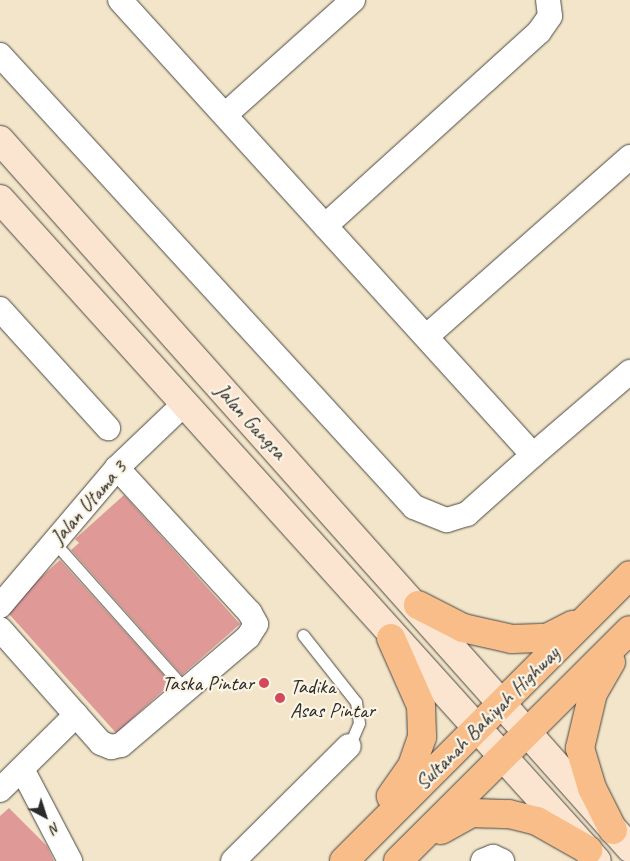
<!DOCTYPE html>
<html>
<head>
<meta charset="utf-8">
<style>
	body { margin:0 }
	#map { position:relative; width:630px; height:861px; overflow:hidden; background:#f2e5c9; font-family:Caveat,sans-serif }
	div>[style] { position:absolute }
	.building>* { inset:0; background:#df9a98; transform-origin:0 0 }
	.roads { filter:drop-shadow(0 0 1px #494743) drop-shadow(0 0 1px #494743) }
	.service>* { height:11px; margin:-5.5px; padding:0 5.5px; transform-origin:5.5px; border-radius:5.5px; background:#fff }
	.minor>* { height:24px; margin:-12px; padding:0 12px; transform-origin:12px; border-radius:12px; background:#fff }
	.secondary>* { height:28px; margin:-14px; padding:0 14px; transform-origin:14px; border-radius:14px; background:#fce5d0 }
	.primary>* { height:28px; margin:-14px; padding:0 14px; transform-origin:14px; border-radius:14px; background:#f8bd89 }
	.dots>* { width:14px; height:14px; translate:-50% -50%; box-sizing:border-box; border:2px solid #fcf5e5; border-radius:50% }
	span { translate:-50% -50%; white-space:nowrap; text-align:center; line-height:1.15; -webkit-text-stroke:4.5px #fcf5e5; paint-order:stroke }
	.street-label { font-size:21px; color:#2b2b2b }
	.poi-label { font-size:21px; color:#2b2b2b }
	.right { translate:-100% -50%; text-align:right }
	.left { translate:0 -50%; text-align:left }
	.north { position:absolute; left:20px; top:791px; width:50px; height:50px; -webkit-text-stroke:4px #fcf5e5; paint-order:stroke; rotate:140deg; font-size:14px; font-weight:700; line-height:20px; text-align:center; color:#2b2b2b }
	.north::after { content:''; display:block; margin:auto; width:18px; height:22px; background:#2b2b2b; clip-path:polygon(50% 0,100% 100%,50% 72%,0 100%) }
</style>
</head>
<body>
<div id="map">
	<div class="building">
		<i style="clip-path:polygon(124px 495px,240px 624px,182px 675px,71px 550px,79px 543px,75px 539px)"></i>
		<i style="left:60px;top:560px;width:166px;height:74px;rotate:48deg"></i>
		<i style="clip-path:polygon(9px 808px,47px 846px,54px 861px,0 861px,0 816px)"></i>
	</div>
	<div class="roads">
		<div class="service">
			<i style="left:54px;top:542px;width:198px;rotate:48.3deg"></i>
			<i style="left:303px;top:635px;width:85px;rotate:51.7deg"></i>
			<i style="left:356px;top:702px;width:21px;rotate:82deg"></i>
			<i style="left:359px;top:723px;width:25px;rotate:113deg"></i>
		</div>
		<div class="minor">
			<i style="left:120px;top:0;width:614px;rotate:47.77deg"></i>
			<i style="left:533px;top:455px;width:128px;rotate:-40.6deg"></i>
			<i style="left:0;top:55px;width:613px;rotate:47.51deg"></i>
			<i style="left:414px;top:507px;width:35px;rotate:22deg"></i>
			<i style="left:447px;top:520px;width:21px;rotate:-17deg"></i>
			<i style="left:467px;top:514px;width:89px;rotate:-41.8deg"></i>
			<i style="left:225px;top:115px;width:172px;rotate:-41.9deg"></i>
			<i style="left:325px;top:226px;width:289px;rotate:-42.2deg"></i>
			<i style="left:539px;top:32px;width:19px;rotate:-55deg"></i>
			<i style="left:550px;top:16px;width:16px;rotate:-97deg"></i>
			<i style="left:0;top:309px;width:161px;rotate:47.8deg"></i>
			<i style="left:427px;top:336px;width:271px;rotate:-41.4deg"></i>
			<i style="left:0;top:606px;width:181px;rotate:-49.7deg"></i>
			<i style="left:117px;top:468px;width:91px;rotate:-43.7deg"></i>
			<i style="left:0;top:629px;width:152px;rotate:48.5deg"></i>
			<i style="left:101px;top:743px;width:11px;rotate:22deg"></i>
			<i style="left:111px;top:747px;width:10px;rotate:-11deg"></i>
			<i style="left:121px;top:745px;width:167px;rotate:-40.4deg"></i>
			<i style="left:248px;top:637px;width:15px;rotate:-58deg"></i>
			<i style="left:256px;top:624px;width:13px;rotate:-119deg"></i>
			<i style="left:250px;top:613px;width:197px;rotate:-132.5deg"></i>
			<i style="left:22px;top:769px;width:104px;rotate:62.4deg"></i>
			<i style="left:0;top:790px;width:107px;rotate:-44.6deg"></i>
			<i style="left:233px;top:861px;width:163px;rotate:-44.8deg"></i>
			<i style="left:483px;top:861px;width:11px;rotate:-22deg"></i>
			<i style="left:493px;top:857px;width:10px;rotate:24deg"></i>
		</div>
		<div class="secondary">
			<i style="left:0;top:140px;width:948px;rotate:48.34deg"></i>
			<i style="left:0;top:199px;width:891px;rotate:47.96deg"></i>
		</div>
		<div class="primary">
			<i style="left:418px;top:605px;width:51px;rotate:27.1deg"></i>
			<i style="left:463px;top:628px;width:50px;rotate:12.7deg"></i>
			<i style="left:512px;top:639px;width:35px;rotate:-2deg"></i>
			<i style="left:547px;top:638px;width:29px;rotate:-27deg"></i>
			<i style="left:391px;top:638px;width:74px;rotate:66.2deg"></i>
			<i style="left:421px;top:706px;width:31px;rotate:88deg"></i>
			<i style="left:422px;top:737px;width:31px;rotate:109deg"></i>
			<i style="left:412px;top:766px;width:37px;rotate:125deg"></i>
			<i style="left:611px;top:662px;width:36px;rotate:120deg"></i>
			<i style="left:593px;top:693px;width:57px;rotate:103.3deg"></i>
			<i style="left:580px;top:748px;width:42px;rotate:73.3deg"></i>
			<i style="left:592px;top:788px;width:47px;rotate:63.4deg"></i>
			<i style="left:441px;top:830px;width:35px;rotate:-29deg"></i>
			<i style="left:472px;top:813px;width:37px;rotate:2deg"></i>
			<i style="left:509px;top:814px;width:29px;rotate:14deg"></i>
			<i style="left:537px;top:821px;width:59px;rotate:29.6deg"></i>
			<i style="left:344px;top:861px;width:404px;rotate:-45deg"></i>
			<i style="left:398px;top:861px;width:327px;rotate:-44.9deg"></i>
		</div>
	</div>
	<div class="dots">
		<i style="left:264px;top:683px;background:#d1495b"></i>
		<i style="left:280px;top:698px;background:#d1495b"></i>
	</div>
	<div class="street-label">
		<span style="left:251px;top:421px;rotate:48deg">Jalan Gangsa</span>
		<span style="left:88px;top:502px;rotate:-49deg">Jalan Utama 3</span>
		<span style="left:487px;top:718px;rotate:-45deg">Sultanah Bahiyah Highway</span>
	</div>
	<div class="poi-label">
		<span class="right" style="left:254px;top:683px">Taska Pintar</span>
		<span class="left" style="left:290px;top:698px">Tadika<br>Asas Pintar</span>
	</div>
	<div class="north">N</div>
</div>
</body>
</html>
